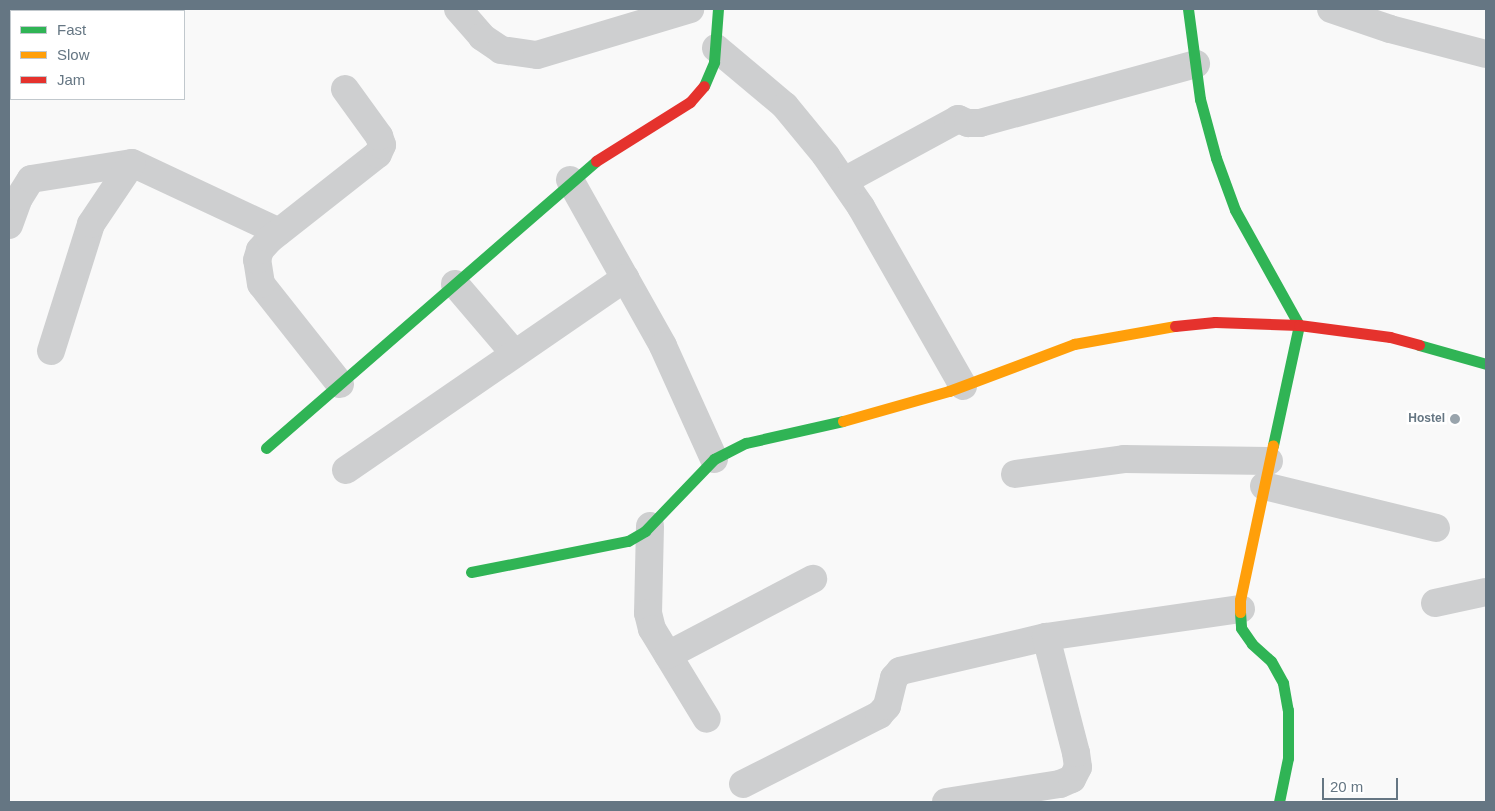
<!DOCTYPE html>
<html>
<head>
<meta charset="utf-8">
<style>
	body { margin:0 }
	#map { position:relative; width:1495px; height:811px; overflow:hidden; background:#f9f9f9; font-family:Helvetica,sans-serif }
	div>[style] { position:absolute }
	.street>* { height:28px; margin:-14px; padding:0 14px; transform-origin:14px; border-radius:14px; background:#cecfd0 }
	.fast>* { height:11px; margin:-5.5px; padding:0 5.5px; transform-origin:5.5px; border-radius:5.5px; background:#30b455 }
	.slow>* { height:11px; margin:-5.5px; padding:0 5.5px; transform-origin:5.5px; border-radius:5.5px; background:#ff9f0a }
	.jam>* { height:11px; margin:-5.5px; padding:0 5.5px; transform-origin:5.5px; border-radius:5.5px; background:#e5322d }
	.dots>* { width:14px; height:14px; translate:-50% -50%; box-sizing:border-box; border:2px solid #fff; border-radius:50% }
	span { translate:-50% -50%; white-space:nowrap; text-align:center; line-height:1.15; -webkit-text-stroke:5px #fff; paint-order:stroke }
	.poi-label { font-size:12px; color:#657683; font-weight:700 }
	.right { translate:-100% -50%; text-align:right }
	.frame { position:absolute; inset:0; border:10px solid #657683; pointer-events:none }
	.legend { position:absolute; left:10px; top:10px; width:175px; height:90px; box-sizing:border-box; background:#fff; border:1px solid #c1c8cd; margin:0; padding:6px 9px; list-style:none; font-size:15px; color:#657683 }
	.legend li { display:flex; align-items:center; gap:10px; height:25px }
	.legend b { width:25px; border:1px solid #c1c8cd }
	.scale { position:absolute; left:1322px; top:778px; width:76px; height:22px; box-sizing:border-box; border:2px solid #657683; border-top:0; padding-left:6px; font-size:15px; line-height:18px; white-space:nowrap; color:#657683; -webkit-text-stroke:4px #fff; paint-order:stroke }
</style>
</head>
<body>
<div id="map">
	<div class="street">
		<i style="left:458px;top:9px;width:37px;rotate:49deg"></i>
		<i style="left:482px;top:37px;width:23px;rotate:34deg"></i>
		<i style="left:501px;top:50px;width:36px;rotate:8deg"></i>
		<i style="left:537px;top:55px;width:160px;rotate:-16.7deg"></i>
		<i style="left:1331px;top:9px;width:62px;rotate:18.7deg"></i>
		<i style="left:1390px;top:29px;width:99px;rotate:14.6deg"></i>
		<i style="left:716px;top:48px;width:90px;rotate:40deg"></i>
		<i style="left:785px;top:106px;width:65px;rotate:50.6deg"></i>
		<i style="left:826px;top:156px;width:62px;rotate:55.5deg"></i>
		<i style="left:861px;top:207px;width:206px;rotate:60.3deg"></i>
		<i style="left:570px;top:180px;width:190px;rotate:60.7deg"></i>
		<i style="left:663px;top:346px;width:124px;rotate:65.7deg"></i>
		<i style="left:844px;top:181px;width:130px;rotate:-28.5deg"></i>
		<i style="left:958px;top:119px;width:11px;rotate:22deg"></i>
		<i style="left:968px;top:123px;width:12px"></i>
		<i style="left:980px;top:123px;width:224px;rotate:-15.3deg"></i>
		<i style="left:9px;top:225px;width:29px;rotate:-70deg"></i>
		<i style="left:19px;top:198px;width:22px;rotate:-58deg"></i>
		<i style="left:31px;top:179px;width:102px;rotate:-9deg"></i>
		<i style="left:132px;top:163px;width:162px;rotate:25.1deg"></i>
		<i style="left:455px;top:284px;width:91px;rotate:49.5deg"></i>
		<i style="left:51px;top:351px;width:133px;rotate:-72.5deg"></i>
		<i style="left:91px;top:224px;width:73px;rotate:-56.1deg"></i>
		<i style="left:340px;top:384px;width:127px;rotate:-128.3deg"></i>
		<i style="left:261px;top:284px;width:24px;rotate:-99deg"></i>
		<i style="left:257px;top:260px;width:10px;rotate:-73deg"></i>
		<i style="left:260px;top:250px;width:15px;rotate:-48deg"></i>
		<i style="left:270px;top:239px;width:137px;rotate:-38.2deg"></i>
		<i style="left:378px;top:154px;width:10px;rotate:-66deg"></i>
		<i style="left:382px;top:145px;width:9px;rotate:-108deg"></i>
		<i style="left:379px;top:136px;width:58px;rotate:-125.9deg"></i>
		<i style="left:346px;top:470px;width:339px;rotate:-34.5deg"></i>
		<i style="left:1015px;top:474px;width:110px;rotate:-7.8deg"></i>
		<i style="left:1124px;top:459px;width:145px;rotate:0.8deg"></i>
		<i style="left:1264px;top:486px;width:177px;rotate:13.7deg"></i>
		<i style="left:650px;top:526px;width:87px;rotate:91.3deg"></i>
		<i style="left:648px;top:613px;width:16px;rotate:76deg"></i>
		<i style="left:652px;top:629px;width:105px;rotate:58.6deg"></i>
		<i style="left:1435px;top:603px;width:52px;rotate:-12.2deg"></i>
		<i style="left:668px;top:655px;width:164px;rotate:-27.7deg"></i>
		<i style="left:743px;top:784px;width:153px;rotate:-26.9deg"></i>
		<i style="left:879px;top:715px;width:12px;rotate:-48deg"></i>
		<i style="left:887px;top:706px;width:29px;rotate:-76deg"></i>
		<i style="left:894px;top:678px;width:9px;rotate:-49deg"></i>
		<i style="left:900px;top:671px;width:150px;rotate:-13.1deg"></i>
		<i style="left:1046px;top:637px;width:197px;rotate:-8.2deg"></i>
		<i style="left:946px;top:802px;width:115px;rotate:-9deg"></i>
		<i style="left:1060px;top:784px;width:13px;rotate:-23deg"></i>
		<i style="left:1072px;top:779px;width:13px;rotate:-63deg"></i>
		<i style="left:1078px;top:767px;width:14px;rotate:-98deg"></i>
		<i style="left:1076px;top:753px;width:120px;rotate:-104.5deg"></i>
	</div>
	<div class="fast">
		<i style="left:1188px;top:9px;width:91px;rotate:82.4deg"></i>
		<i style="left:1200px;top:99px;width:61px;rotate:74.8deg"></i>
		<i style="left:1216px;top:158px;width:55px;rotate:69.9deg"></i>
		<i style="left:1235px;top:210px;width:132px;rotate:60.9deg"></i>
		<i style="left:1299px;top:325px;width:123px;rotate:102.2deg"></i>
		<i style="left:704px;top:86px;width:26px;rotate:-67deg"></i>
		<i style="left:714px;top:62px;width:53px;rotate:-85.7deg"></i>
		<i style="left:1419px;top:345px;width:70px;rotate:15.8deg"></i>
		<i style="left:266px;top:448px;width:437px;rotate:-41deg"></i>
		<i style="left:471px;top:572px;width:160px;rotate:-11.2deg"></i>
		<i style="left:628px;top:541px;width:20px;rotate:-30deg"></i>
		<i style="left:645px;top:531px;width:100px;rotate:-46.2deg"></i>
		<i style="left:714px;top:459px;width:36px;rotate:-27deg"></i>
		<i style="left:746px;top:443px;width:99px;rotate:-12.8deg"></i>
		<i style="left:1240px;top:612px;width:16px;rotate:86deg"></i>
		<i style="left:1241px;top:628px;width:19px;rotate:55deg"></i>
		<i style="left:1252px;top:644px;width:25px;rotate:42deg"></i>
		<i style="left:1271px;top:661px;width:25px;rotate:61deg"></i>
		<i style="left:1283px;top:683px;width:27px;rotate:80deg"></i>
		<i style="left:1288px;top:710px;width:48px;rotate:90deg"></i>
		<i style="left:1288px;top:758px;width:45px;rotate:101.6deg"></i>
	</div>
	<div class="slow">
		<i style="left:843px;top:421px;width:110px;rotate:-15.8deg"></i>
		<i style="left:949px;top:391px;width:134px;rotate:-20.6deg"></i>
		<i style="left:1074px;top:344px;width:103px;rotate:-10.1deg"></i>
		<i style="left:1240px;top:612px;width:12px;rotate:-90deg"></i>
		<i style="left:1240px;top:600px;width:158px;rotate:-78deg"></i>
	</div>
	<div class="jam">
		<i style="left:596px;top:161px;width:111px;rotate:-32.1deg"></i>
		<i style="left:690px;top:102px;width:21px;rotate:-49deg"></i>
		<i style="left:1175px;top:326px;width:40px;rotate:-5.7deg"></i>
		<i style="left:1215px;top:322px;width:84px;rotate:2deg"></i>
		<i style="left:1299px;top:325px;width:92px;rotate:7.5deg"></i>
		<i style="left:1390px;top:337px;width:30px;rotate:15deg"></i>
	</div>
	<div class="dots">
		<i style="left:1455px;top:419px;background:#99a4ac"></i>
	</div>
	<div class="poi-label">
		<span class="right" style="left:1445px;top:419px">Hostel</span>
	</div>
	<div class="frame"></div>
	<ul class="legend">
	<li><b style="height:6px;background:#30b455"></b>Fast</li>
	<li><b style="height:6px;background:#ff9f0a"></b>Slow</li>
	<li><b style="height:6px;background:#e5322d"></b>Jam</li>
	</ul>
	<div class="scale">20 m</div>
</div>
</body>
</html>
